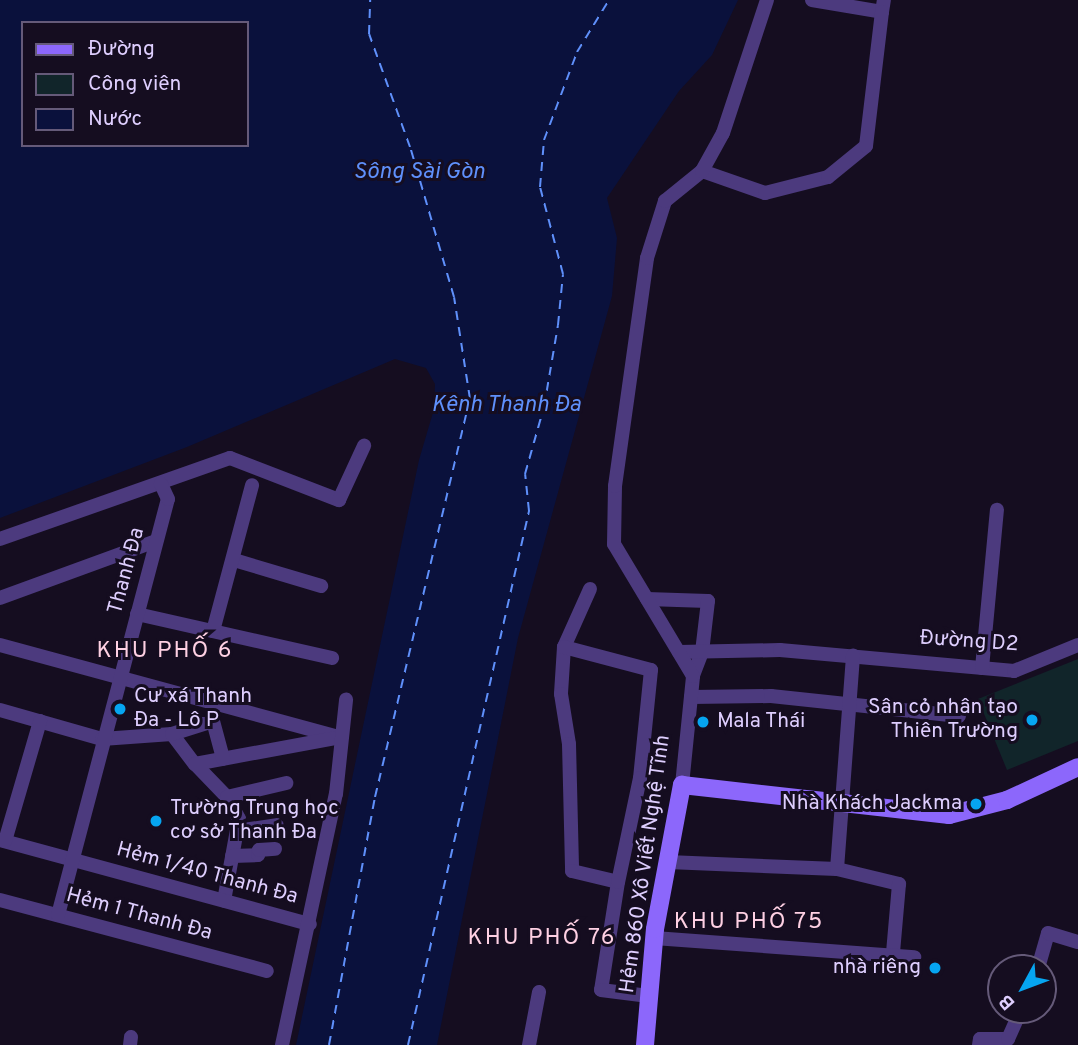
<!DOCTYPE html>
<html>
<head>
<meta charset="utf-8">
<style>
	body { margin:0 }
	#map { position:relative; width:1078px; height:1045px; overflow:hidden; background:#150d20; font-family:Overpass,sans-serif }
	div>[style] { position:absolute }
	.green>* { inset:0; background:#11252a }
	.water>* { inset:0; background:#0a113c }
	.ferry>* { height:2px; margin-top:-1px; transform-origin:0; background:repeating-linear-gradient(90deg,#5f90fb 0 9px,transparent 0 16px) }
	.street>* { height:14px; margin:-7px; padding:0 7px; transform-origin:7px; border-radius:7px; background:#4c3a7e }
	.secondary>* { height:18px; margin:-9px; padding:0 9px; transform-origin:9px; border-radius:9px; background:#8c67fb }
	.dots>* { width:19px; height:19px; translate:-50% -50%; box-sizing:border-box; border:4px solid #150d20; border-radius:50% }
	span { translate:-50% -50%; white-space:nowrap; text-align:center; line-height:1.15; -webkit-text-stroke:6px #150d20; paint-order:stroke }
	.street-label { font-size:21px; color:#decefe }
	.poi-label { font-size:21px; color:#decefe }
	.left { translate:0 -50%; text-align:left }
	.right { translate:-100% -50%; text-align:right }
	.water-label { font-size:23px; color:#5f90fb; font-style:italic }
	.neighbourhood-label { font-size:23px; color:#fed0e3; letter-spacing:2px }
	.legend { position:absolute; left:21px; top:21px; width:228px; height:126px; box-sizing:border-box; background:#150d20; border:2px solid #655a79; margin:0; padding:9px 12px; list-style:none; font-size:21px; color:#decefe }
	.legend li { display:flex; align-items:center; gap:14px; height:35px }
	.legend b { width:35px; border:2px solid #655a79 }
	.north { position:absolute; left:987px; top:954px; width:70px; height:70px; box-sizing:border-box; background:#150d20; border:2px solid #655a79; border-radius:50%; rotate:229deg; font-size:19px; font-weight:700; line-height:28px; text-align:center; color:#decefe }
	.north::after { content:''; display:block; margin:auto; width:24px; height:32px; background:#06a5f1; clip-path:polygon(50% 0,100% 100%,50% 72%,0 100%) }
</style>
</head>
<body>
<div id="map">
	<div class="green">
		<i style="clip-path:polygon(1078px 659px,1078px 741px,1007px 770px,978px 699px)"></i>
	</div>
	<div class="water">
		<i style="clip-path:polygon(evenodd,0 0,738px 0,712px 55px,679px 91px,607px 198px,617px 238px,612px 296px,518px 638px,437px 1045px,296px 1045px,419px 460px,434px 409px,435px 384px,426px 368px,395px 359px,187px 447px,0 518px,0 0,23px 23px,247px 23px,247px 145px,23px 145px,23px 23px)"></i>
	</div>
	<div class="ferry">
		<i style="left:329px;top:1045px;width:252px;rotate:-79.5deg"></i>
		<i style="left:375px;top:797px;width:409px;rotate:-76.6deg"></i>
		<i style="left:470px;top:399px;width:103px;rotate:-98.9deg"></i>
		<i style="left:454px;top:297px;width:156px;rotate:-106.3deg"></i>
		<i style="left:410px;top:147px;width:120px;rotate:-109.9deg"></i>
		<i style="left:369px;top:34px;width:34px;rotate:-88deg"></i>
		<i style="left:408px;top:1045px;width:548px;rotate:-77.23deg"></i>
		<i style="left:529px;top:511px;width:37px;rotate:-96deg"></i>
		<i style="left:525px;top:474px;width:70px;rotate:-74.2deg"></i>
		<i style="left:544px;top:407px;width:83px;rotate:-80.3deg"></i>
		<i style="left:558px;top:325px;width:51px;rotate:-84.4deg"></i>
		<i style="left:563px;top:274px;width:90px;rotate:-104.8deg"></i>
		<i style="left:540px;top:187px;width:47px;rotate:-85.1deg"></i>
		<i style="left:544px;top:140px;width:94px;rotate:-69.4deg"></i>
		<i style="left:577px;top:52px;width:61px;rotate:-58.4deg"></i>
	</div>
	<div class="street">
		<i style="left:812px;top:0;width:71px;rotate:9.7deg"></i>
		<i style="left:882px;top:12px;width:12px;rotate:-81deg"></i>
		<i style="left:702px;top:171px;width:67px;rotate:19.2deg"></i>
		<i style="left:765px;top:193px;width:65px;rotate:-14.3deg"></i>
		<i style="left:828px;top:177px;width:49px;rotate:-39.2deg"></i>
		<i style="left:866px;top:146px;width:135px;rotate:-83.2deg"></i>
		<i style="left:0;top:539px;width:244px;rotate:-19.4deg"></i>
		<i style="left:230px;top:458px;width:117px;rotate:21.1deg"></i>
		<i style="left:339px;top:500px;width:60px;rotate:-65.2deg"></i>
		<i style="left:234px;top:560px;width:91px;rotate:16.6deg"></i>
		<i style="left:590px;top:589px;width:64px;rotate:114.1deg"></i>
		<i style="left:564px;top:647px;width:47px;rotate:93.7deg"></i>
		<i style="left:561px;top:694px;width:51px;rotate:80.9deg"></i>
		<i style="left:569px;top:744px;width:127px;rotate:88.6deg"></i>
		<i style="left:572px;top:871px;width:47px;rotate:13.4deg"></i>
		<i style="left:618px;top:882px;width:109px;rotate:98.9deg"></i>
		<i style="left:601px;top:990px;width:48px;rotate:7.1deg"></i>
		<i style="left:0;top:598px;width:166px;rotate:-20.1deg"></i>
		<i style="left:647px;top:599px;width:61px;rotate:1.9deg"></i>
		<i style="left:708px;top:601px;width:51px;rotate:96.7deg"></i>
		<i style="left:702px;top:652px;width:26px;rotate:111deg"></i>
		<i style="left:137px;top:614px;width:200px;rotate:12.7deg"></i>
		<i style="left:213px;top:631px;width:151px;rotate:-75deg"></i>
		<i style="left:0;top:645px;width:348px;rotate:15.2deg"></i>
		<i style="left:564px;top:647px;width:90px;rotate:14.8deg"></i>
		<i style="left:651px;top:670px;width:109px;rotate:95.8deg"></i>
		<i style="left:640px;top:778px;width:106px;rotate:101.9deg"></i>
		<i style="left:679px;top:652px;width:101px;rotate:-1.1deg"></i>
		<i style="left:780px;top:650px;width:235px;rotate:5.1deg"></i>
		<i style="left:1014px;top:671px;width:69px;rotate:-22.1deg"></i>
		<i style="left:982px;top:668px;width:159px;rotate:-84.6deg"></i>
		<i style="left:691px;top:697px;width:80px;rotate:-0.7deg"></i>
		<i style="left:771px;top:696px;width:189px;rotate:6.1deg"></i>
		<i style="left:0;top:710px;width:106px;rotate:15.9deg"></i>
		<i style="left:102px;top:739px;width:70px;rotate:-4.1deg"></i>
		<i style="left:172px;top:734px;width:38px;rotate:53deg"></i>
		<i style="left:195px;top:764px;width:148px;rotate:-10.5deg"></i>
		<i style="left:172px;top:734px;width:43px;rotate:-17.6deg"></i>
		<i style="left:213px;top:721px;width:39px;rotate:75deg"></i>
		<i style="left:195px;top:764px;width:46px;rotate:45.9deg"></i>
		<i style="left:227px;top:797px;width:25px;rotate:61deg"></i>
		<i style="left:239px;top:819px;width:83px;rotate:100.4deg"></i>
		<i style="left:682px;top:785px;width:110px;rotate:-84.2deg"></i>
		<i style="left:693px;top:676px;width:154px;rotate:-120.9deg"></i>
		<i style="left:614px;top:544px;width:58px;rotate:-89deg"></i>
		<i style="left:615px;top:486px;width:230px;rotate:-82deg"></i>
		<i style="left:647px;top:258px;width:60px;rotate:-72.5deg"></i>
		<i style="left:665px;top:201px;width:48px;rotate:-39deg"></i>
		<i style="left:702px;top:171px;width:43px;rotate:-61.1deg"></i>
		<i style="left:723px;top:133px;width:140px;rotate:-71.7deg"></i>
		<i style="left:227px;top:797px;width:61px;rotate:-13.3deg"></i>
		<i style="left:237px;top:831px;width:40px;rotate:-8.5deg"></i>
		<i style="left:0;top:840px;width:321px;rotate:15.2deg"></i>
		<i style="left:5px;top:841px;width:125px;rotate:-73.7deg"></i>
		<i style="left:232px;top:856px;width:26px;rotate:-2deg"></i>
		<i style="left:258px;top:855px;width:5px;rotate:-79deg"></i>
		<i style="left:259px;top:850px;width:16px;rotate:-4deg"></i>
		<i style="left:668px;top:862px;width:169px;rotate:2.4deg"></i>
		<i style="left:837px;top:869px;width:64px;rotate:13.6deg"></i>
		<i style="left:899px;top:884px;width:69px;rotate:95deg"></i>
		<i style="left:837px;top:869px;width:214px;rotate:-85.7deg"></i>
		<i style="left:0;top:900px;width:276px;rotate:14.9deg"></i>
		<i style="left:58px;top:915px;width:430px;rotate:-75.2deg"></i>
		<i style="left:168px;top:499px;width:17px;rotate:-115deg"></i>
		<i style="left:654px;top:938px;width:261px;rotate:4.2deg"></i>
		<i style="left:1038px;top:968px;width:36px;rotate:-74deg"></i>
		<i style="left:1048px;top:933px;width:31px;rotate:17deg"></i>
		<i style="left:130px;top:1045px;width:8px;rotate:-83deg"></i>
		<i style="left:282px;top:1045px;width:257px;rotate:-77.9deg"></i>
		<i style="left:336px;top:794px;width:95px;rotate:-83.9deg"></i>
		<i style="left:529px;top:1045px;width:54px;rotate:-79.3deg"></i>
		<i style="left:979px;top:1045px;width:6px;rotate:-81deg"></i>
		<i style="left:980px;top:1039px;width:28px"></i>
		<i style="left:1008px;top:1039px;width:32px;rotate:-66deg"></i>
	</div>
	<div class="secondary">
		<i style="left:645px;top:1045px;width:116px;rotate:-85.1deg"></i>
		<i style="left:655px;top:929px;width:147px;rotate:-79.4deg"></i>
		<i style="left:682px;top:785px;width:269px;rotate:6.4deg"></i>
		<i style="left:949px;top:815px;width:60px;rotate:-14.5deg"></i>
		<i style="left:1007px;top:800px;width:78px;rotate:-24.9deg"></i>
	</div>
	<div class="dots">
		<i style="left:120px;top:709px;background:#06a5f1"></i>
		<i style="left:1032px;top:720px;background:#06a5f1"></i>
		<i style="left:703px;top:722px;background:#06a5f1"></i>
		<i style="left:976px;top:804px;background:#06a5f1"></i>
		<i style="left:156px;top:821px;background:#06a5f1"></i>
		<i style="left:935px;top:968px;background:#06a5f1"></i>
	</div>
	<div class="street-label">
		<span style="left:127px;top:571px;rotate:-75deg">Thanh Đa</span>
		<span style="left:969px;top:642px;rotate:4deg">Đường D2</span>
		<span style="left:646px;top:864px;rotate:-82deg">Hẻm 860 Xô Viết Nghệ Tĩnh</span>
		<span style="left:207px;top:874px;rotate:15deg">Hẻm 1/40 Thanh Đa</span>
		<span style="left:139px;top:915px;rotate:15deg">Hẻm 1 Thanh Đa</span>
	</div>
	<div class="poi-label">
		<span class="left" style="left:134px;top:709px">Cư xá Thanh<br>Đa - Lô P</span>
		<span class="right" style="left:1018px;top:720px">Sân cỏ nhân tạo<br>Thiên Trường</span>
		<span class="left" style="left:717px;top:722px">Mala Thái</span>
		<span class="right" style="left:962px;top:804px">Nhà Khách Jackma</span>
		<span class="left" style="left:170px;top:821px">Trường Trung học<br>cơ sở Thanh Đa</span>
		<span class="right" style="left:921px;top:968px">nhà riêng</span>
	</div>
	<div class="water-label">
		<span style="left:419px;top:173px">Sông Sài Gòn</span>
		<span style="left:506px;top:406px">Kênh Thanh Đa</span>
	</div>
	<div class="neighbourhood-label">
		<span style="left:165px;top:652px">KHU PHỐ 6</span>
		<span style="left:749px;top:923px">KHU PHỐ 75</span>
		<span style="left:542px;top:939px">KHU PHỐ 76</span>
	</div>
	<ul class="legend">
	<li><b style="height:9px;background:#8c67fb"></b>Đường</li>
	<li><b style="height:19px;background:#11252a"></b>Công viên</li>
	<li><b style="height:19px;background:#0a113c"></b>Nước</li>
	</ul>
	<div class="north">B</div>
</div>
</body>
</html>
